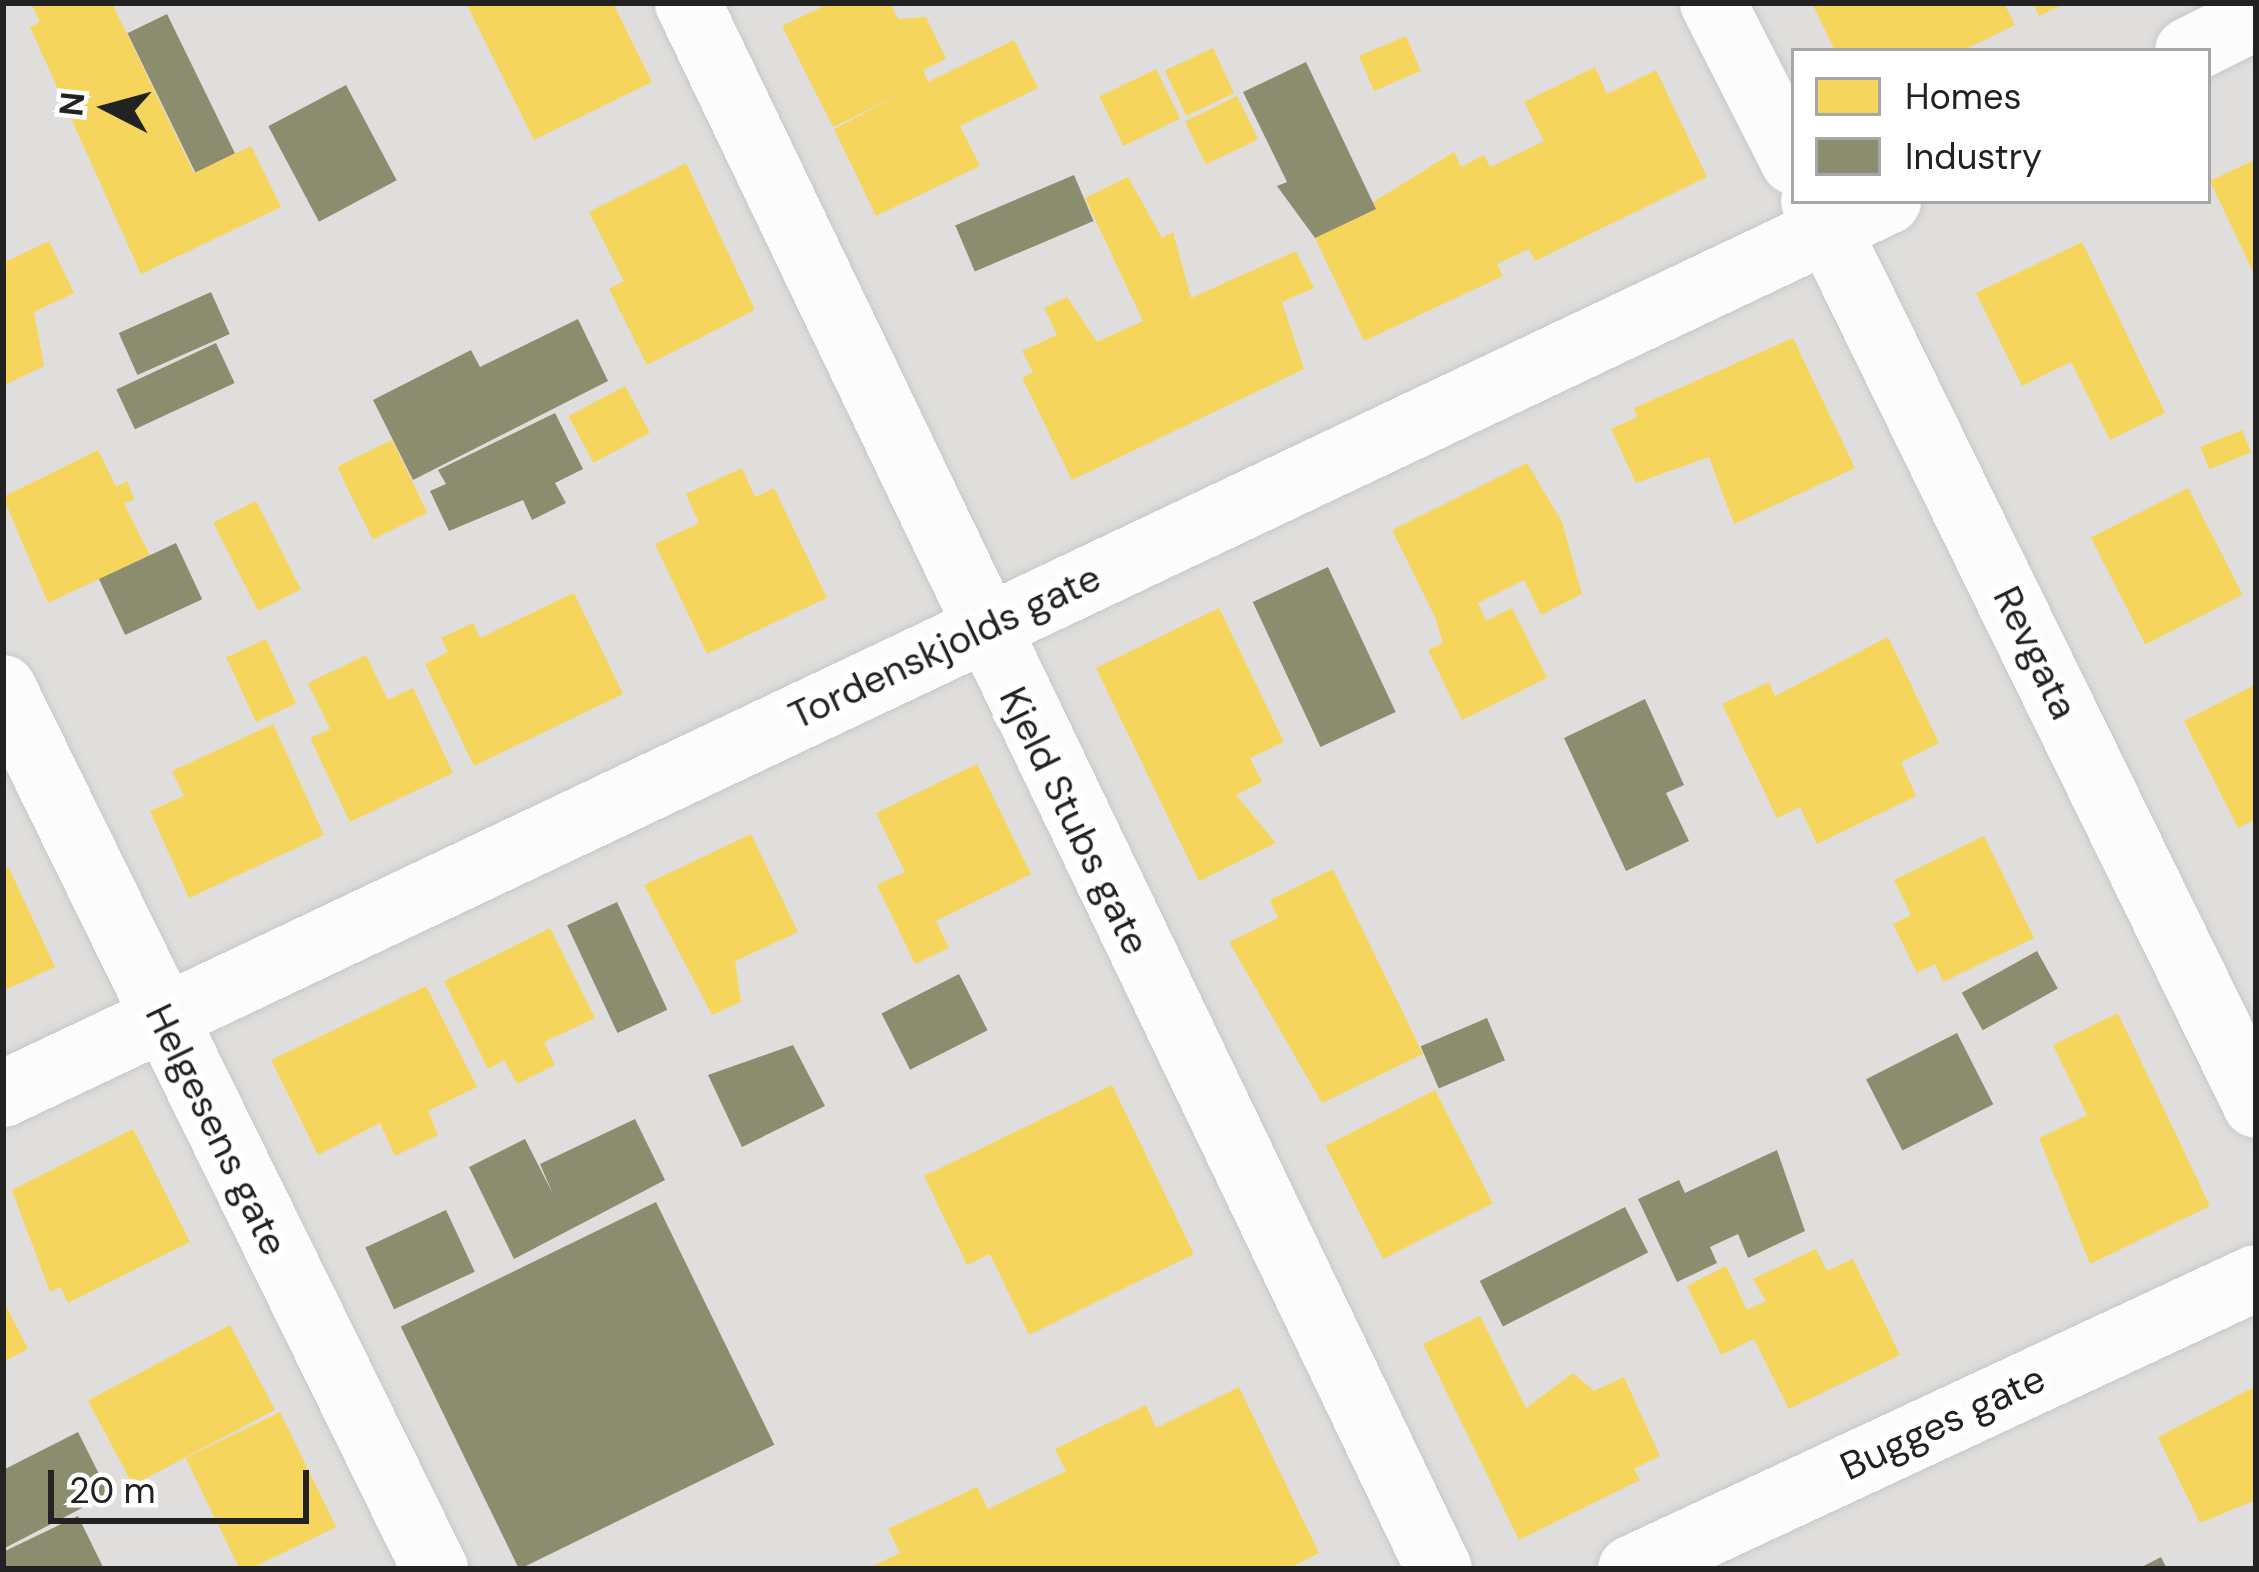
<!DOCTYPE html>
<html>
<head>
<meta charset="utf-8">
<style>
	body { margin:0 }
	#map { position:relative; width:2259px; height:1572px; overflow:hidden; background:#f0eeeb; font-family:"DM Sans",sans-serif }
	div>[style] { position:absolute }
	.residential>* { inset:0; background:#dfdedc }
	.homes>* { inset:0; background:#f6d55c; transform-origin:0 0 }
	.industry>* { inset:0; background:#8c8c6e; transform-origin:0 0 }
	.roads { filter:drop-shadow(0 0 3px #c9c8c7) drop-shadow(0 0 3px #c9c8c7) }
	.street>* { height:66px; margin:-33px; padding:0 33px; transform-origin:33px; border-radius:33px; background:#fdfcfc }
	span { translate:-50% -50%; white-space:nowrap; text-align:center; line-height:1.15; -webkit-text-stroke:12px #fff; paint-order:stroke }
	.street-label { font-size:39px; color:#222 }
	.frame { position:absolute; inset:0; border:6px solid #222; pointer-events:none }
	.legend { position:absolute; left:1791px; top:48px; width:420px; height:156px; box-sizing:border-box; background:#fff; border:3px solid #a7a7a7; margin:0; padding:15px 21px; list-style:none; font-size:36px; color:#222 }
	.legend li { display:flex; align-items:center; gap:24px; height:60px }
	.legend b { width:60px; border:3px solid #a7a7a7 }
	.north { position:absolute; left:48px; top:48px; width:120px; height:120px; -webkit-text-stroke:9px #fff; paint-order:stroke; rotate:276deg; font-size:33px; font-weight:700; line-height:48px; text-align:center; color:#222 }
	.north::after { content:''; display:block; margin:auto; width:42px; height:54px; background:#222; clip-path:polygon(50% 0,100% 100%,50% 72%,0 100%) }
	.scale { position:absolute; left:48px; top:1470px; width:261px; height:54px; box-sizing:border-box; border:6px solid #222; border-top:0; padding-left:15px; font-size:36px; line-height:42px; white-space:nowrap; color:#222; -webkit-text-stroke:9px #fff; paint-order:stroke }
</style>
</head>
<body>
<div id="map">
	<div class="residential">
		<i style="clip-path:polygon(evenodd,3px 3px,2256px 3px,2256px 1569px,3px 1569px,3px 3px,1794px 51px,2208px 51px,2208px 201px,1794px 201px,1794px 51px)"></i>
	</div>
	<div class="homes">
		<i style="clip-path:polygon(31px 3px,112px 3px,194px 173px,251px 146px,281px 207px,141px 274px,30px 27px,40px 22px)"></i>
		<i style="clip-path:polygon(466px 3px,613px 3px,652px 82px,534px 140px)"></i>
		<i style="clip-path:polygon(830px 3px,890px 3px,898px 19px,926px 17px,946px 59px,923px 70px,928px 82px,1014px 40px,1038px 88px,960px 126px,980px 166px,876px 216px,834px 129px,901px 94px,833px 127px,782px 26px)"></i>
		<i style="clip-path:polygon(1812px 3px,2004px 3px,2015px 25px,1962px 51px,1835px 51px)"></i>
		<i style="clip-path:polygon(2033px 3px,2066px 3px,2039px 16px)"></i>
		<i style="left:1406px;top:36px;width:38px;height:51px;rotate:67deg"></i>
		<i style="left:1213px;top:48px;width:50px;height:53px;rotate:65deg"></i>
		<i style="clip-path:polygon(1595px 67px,1607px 94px,1656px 70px,1707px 177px,1535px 261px,1529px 249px,1497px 264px,1503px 276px,1364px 341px,1315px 238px,1454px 152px,1461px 167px,1484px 155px,1490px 167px,1544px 141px,1524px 102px)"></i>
		<i style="left:1156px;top:69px;width:55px;height:63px;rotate:64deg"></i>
		<i style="left:1237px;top:96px;width:48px;height:58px;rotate:64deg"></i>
		<i style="clip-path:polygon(2256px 159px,2256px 278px,2210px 181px)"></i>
		<i style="clip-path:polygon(686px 163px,755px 310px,647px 365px,609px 289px,624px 281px,589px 212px)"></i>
		<i style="clip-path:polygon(1128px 177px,1162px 238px,1173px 232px,1191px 298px,1296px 251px,1314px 288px,1282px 302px,1304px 369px,1072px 480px,1022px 378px,1033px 372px,1022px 351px,1057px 335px,1044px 308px,1067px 297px,1097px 342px,1143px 321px,1085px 198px)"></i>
		<i style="clip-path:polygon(49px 241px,74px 293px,34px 312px,44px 366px,3px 386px,3px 263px)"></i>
		<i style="clip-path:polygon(2082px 242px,2165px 413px,2110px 440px,2071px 362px,2022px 386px,1976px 293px)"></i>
		<i style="clip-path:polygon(1793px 338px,1855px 468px,1734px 524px,1709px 457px,1636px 483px,1611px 429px,1637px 417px,1634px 408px)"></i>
		<i style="left:625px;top:386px;width:53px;height:64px;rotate:62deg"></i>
		<i style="left:2242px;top:430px;width:24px;height:45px;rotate:68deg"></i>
		<i style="left:392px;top:440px;width:81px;height:61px;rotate:64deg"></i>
		<i style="clip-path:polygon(98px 450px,116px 487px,127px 481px,134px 499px,124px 504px,150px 555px,48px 603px,3px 497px)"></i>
		<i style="clip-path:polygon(1527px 463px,1562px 522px,1582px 594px,1541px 615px,1524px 580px,1478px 603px,1486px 621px,1512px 608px,1547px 678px,1462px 720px,1428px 650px,1443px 643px,1435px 617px,1392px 530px)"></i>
		<i style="clip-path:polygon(742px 468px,755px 497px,774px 488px,827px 598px,707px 654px,655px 544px,699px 523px,686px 494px)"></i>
		<i style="left:2188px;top:488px;width:120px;height:109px;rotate:63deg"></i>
		<i style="left:256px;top:501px;width:99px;height:48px;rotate:63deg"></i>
		<i style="clip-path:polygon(574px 593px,623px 694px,474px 766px,425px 664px,448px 652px,441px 638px,473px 623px,480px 638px)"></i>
		<i style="clip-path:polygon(1219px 608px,1284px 742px,1250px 758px,1262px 782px,1236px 795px,1276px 843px,1199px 881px,1096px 668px)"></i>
		<i style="clip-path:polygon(1888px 637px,1939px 743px,1901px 762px,1916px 796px,1817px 844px,1800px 807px,1777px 818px,1722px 704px,1769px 682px,1775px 696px)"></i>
		<i style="left:266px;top:639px;width:71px;height:44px;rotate:65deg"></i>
		<i style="clip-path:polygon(366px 655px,388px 700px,413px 688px,453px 773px,350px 822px,310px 738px,330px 729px,308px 683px)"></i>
		<i style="clip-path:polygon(2256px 684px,2256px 819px,2238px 828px,2184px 721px)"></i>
		<i style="clip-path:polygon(273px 724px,324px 835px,189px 898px,150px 811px,184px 796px,172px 771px)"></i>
		<i style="clip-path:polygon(977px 764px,1031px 874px,936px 921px,949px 948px,915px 964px,877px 885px,905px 872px,876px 813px)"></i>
		<i style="clip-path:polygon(751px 834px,798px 932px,735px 961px,741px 1002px,712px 1015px,644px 885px)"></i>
		<i style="clip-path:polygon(1984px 836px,2034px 938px,1943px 982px,1935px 964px,1917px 973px,1893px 924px,1911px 915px,1894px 880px)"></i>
		<i style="clip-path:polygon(9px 868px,55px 967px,3px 991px,3px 870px)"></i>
		<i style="clip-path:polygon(1333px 869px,1423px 1054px,1322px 1103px,1229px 942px,1278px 918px,1270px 900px)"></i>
		<i style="clip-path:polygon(550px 928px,595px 1018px,544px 1042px,555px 1065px,517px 1084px,504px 1060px,488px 1069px,444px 981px)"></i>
		<i style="clip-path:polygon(426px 986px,477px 1087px,428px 1111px,438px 1135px,395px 1156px,380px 1123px,318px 1155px,271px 1060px)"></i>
		<i style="clip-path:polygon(2118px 1013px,2210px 1206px,2090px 1264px,2039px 1138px,2087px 1115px,2053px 1045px)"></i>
		<i style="clip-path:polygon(1112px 1085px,1194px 1254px,1029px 1335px,990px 1254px,967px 1265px,924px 1176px)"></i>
		<i style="left:1435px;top:1090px;width:127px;height:123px;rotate:63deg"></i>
		<i style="clip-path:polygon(133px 1129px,190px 1242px,68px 1303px,60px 1287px,50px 1292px,12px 1190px)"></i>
		<i style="clip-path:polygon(1816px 1249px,1827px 1271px,1853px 1259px,1900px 1355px,1789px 1409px,1754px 1339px,1721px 1355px,1687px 1286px,1726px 1266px,1747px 1310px,1766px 1301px,1753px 1279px)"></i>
		<i style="clip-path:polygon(3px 1300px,28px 1349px,3px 1362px)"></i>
		<i style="clip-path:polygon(1480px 1316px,1526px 1408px,1573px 1373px,1594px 1391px,1624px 1377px,1660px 1456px,1634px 1469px,1640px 1480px,1519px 1540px,1423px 1344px)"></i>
		<i style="left:230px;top:1325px;width:96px;height:161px;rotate:62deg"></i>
		<i style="clip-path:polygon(2256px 1386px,2256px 1500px,2200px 1523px,2158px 1437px)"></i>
		<i style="clip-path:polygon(1239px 1387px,1319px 1553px,1287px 1569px,866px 1569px,900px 1553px,888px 1529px,977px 1487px,988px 1509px,1066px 1471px,1055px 1449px,1146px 1405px,1156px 1428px)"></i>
		<i style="left:280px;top:1412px;width:128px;height:105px;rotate:64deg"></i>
	</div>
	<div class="industry">
		<i style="left:167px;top:14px;width:155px;height:44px;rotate:64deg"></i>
		<i style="clip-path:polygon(1306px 62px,1376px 209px,1315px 238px,1277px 186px,1287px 182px,1243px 92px)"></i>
		<i style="left:346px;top:85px;width:108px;height:88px;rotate:62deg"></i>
		<i style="left:1074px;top:175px;width:50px;height:129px;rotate:67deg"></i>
		<i style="left:211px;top:292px;width:46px;height:101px;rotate:66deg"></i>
		<i style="clip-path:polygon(578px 319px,608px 381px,413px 480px,373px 400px,471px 350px,480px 367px)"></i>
		<i style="left:216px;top:343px;width:44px;height:110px;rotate:65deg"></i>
		<i style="clip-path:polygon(555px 413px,583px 469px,555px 483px,566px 503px,532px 520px,523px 500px,449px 531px,430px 491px,446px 484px,438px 470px)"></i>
		<i style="left:176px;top:543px;width:62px;height:85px;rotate:65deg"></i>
		<i style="left:1328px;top:567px;width:160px;height:83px;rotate:65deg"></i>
		<i style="clip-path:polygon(1645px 699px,1684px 785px,1666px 793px,1689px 841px,1626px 871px,1564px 738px)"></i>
		<i style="left:617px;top:902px;width:119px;height:55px;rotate:65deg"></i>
		<i style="left:2037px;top:951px;width:43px;height:86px;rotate:61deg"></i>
		<i style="left:959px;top:974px;width:63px;height:87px;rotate:63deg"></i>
		<i style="left:1487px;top:1018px;width:46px;height:72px;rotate:67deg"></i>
		<i style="left:1957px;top:1033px;width:80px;height:102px;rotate:63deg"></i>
		<i style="clip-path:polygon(793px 1045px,825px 1106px,742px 1147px,708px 1075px)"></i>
		<i style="clip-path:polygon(635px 1119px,665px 1180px,514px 1259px,469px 1167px,525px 1139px,553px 1194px,540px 1164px)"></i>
		<i style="clip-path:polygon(1777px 1150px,1805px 1231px,1748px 1258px,1738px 1234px,1710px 1247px,1717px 1263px,1677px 1282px,1638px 1199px,1679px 1180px,1685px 1193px)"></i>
		<i style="left:656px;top:1202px;width:270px;height:284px;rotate:64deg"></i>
		<i style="left:1625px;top:1207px;width:51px;height:163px;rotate:63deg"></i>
		<i style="left:446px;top:1210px;width:68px;height:89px;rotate:65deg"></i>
		<i style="clip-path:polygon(78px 1432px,109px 1494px,3px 1549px,3px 1470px)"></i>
		<i style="clip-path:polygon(78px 1516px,104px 1569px,3px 1569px,3px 1552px)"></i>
		<i style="clip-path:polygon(2161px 1557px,2167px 1569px,2138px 1569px)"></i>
	</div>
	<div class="roads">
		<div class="street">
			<i style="left:688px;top:3px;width:1737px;rotate:64.38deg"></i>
			<i style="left:1713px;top:3px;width:178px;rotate:63deg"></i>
			<i style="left:2188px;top:51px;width:76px;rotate:-26.6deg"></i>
			<i style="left:1814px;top:201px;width:1006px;rotate:63.94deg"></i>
			<i style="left:3px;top:688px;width:981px;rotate:63.88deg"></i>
			<i style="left:3px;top:1094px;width:2086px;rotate:-25.35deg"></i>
			<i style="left:1631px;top:1569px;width:689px;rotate:-24.97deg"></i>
		</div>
	</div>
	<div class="street-label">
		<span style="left:945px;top:647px;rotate:-25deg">Tordenskjolds gate</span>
		<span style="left:2035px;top:653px;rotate:64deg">Revgata</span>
		<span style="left:1074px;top:821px;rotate:64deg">Kjeld Stubs gate</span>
		<span style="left:216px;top:1130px;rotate:64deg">Helgesens gate</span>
		<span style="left:1943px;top:1423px;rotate:-25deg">Bugges gate</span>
	</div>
	<div class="frame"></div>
	<ul class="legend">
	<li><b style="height:33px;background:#f6d55c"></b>Homes</li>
	<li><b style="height:33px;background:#8c8c6e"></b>Industry</li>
	</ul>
	<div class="north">N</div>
	<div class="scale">20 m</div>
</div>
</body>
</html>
